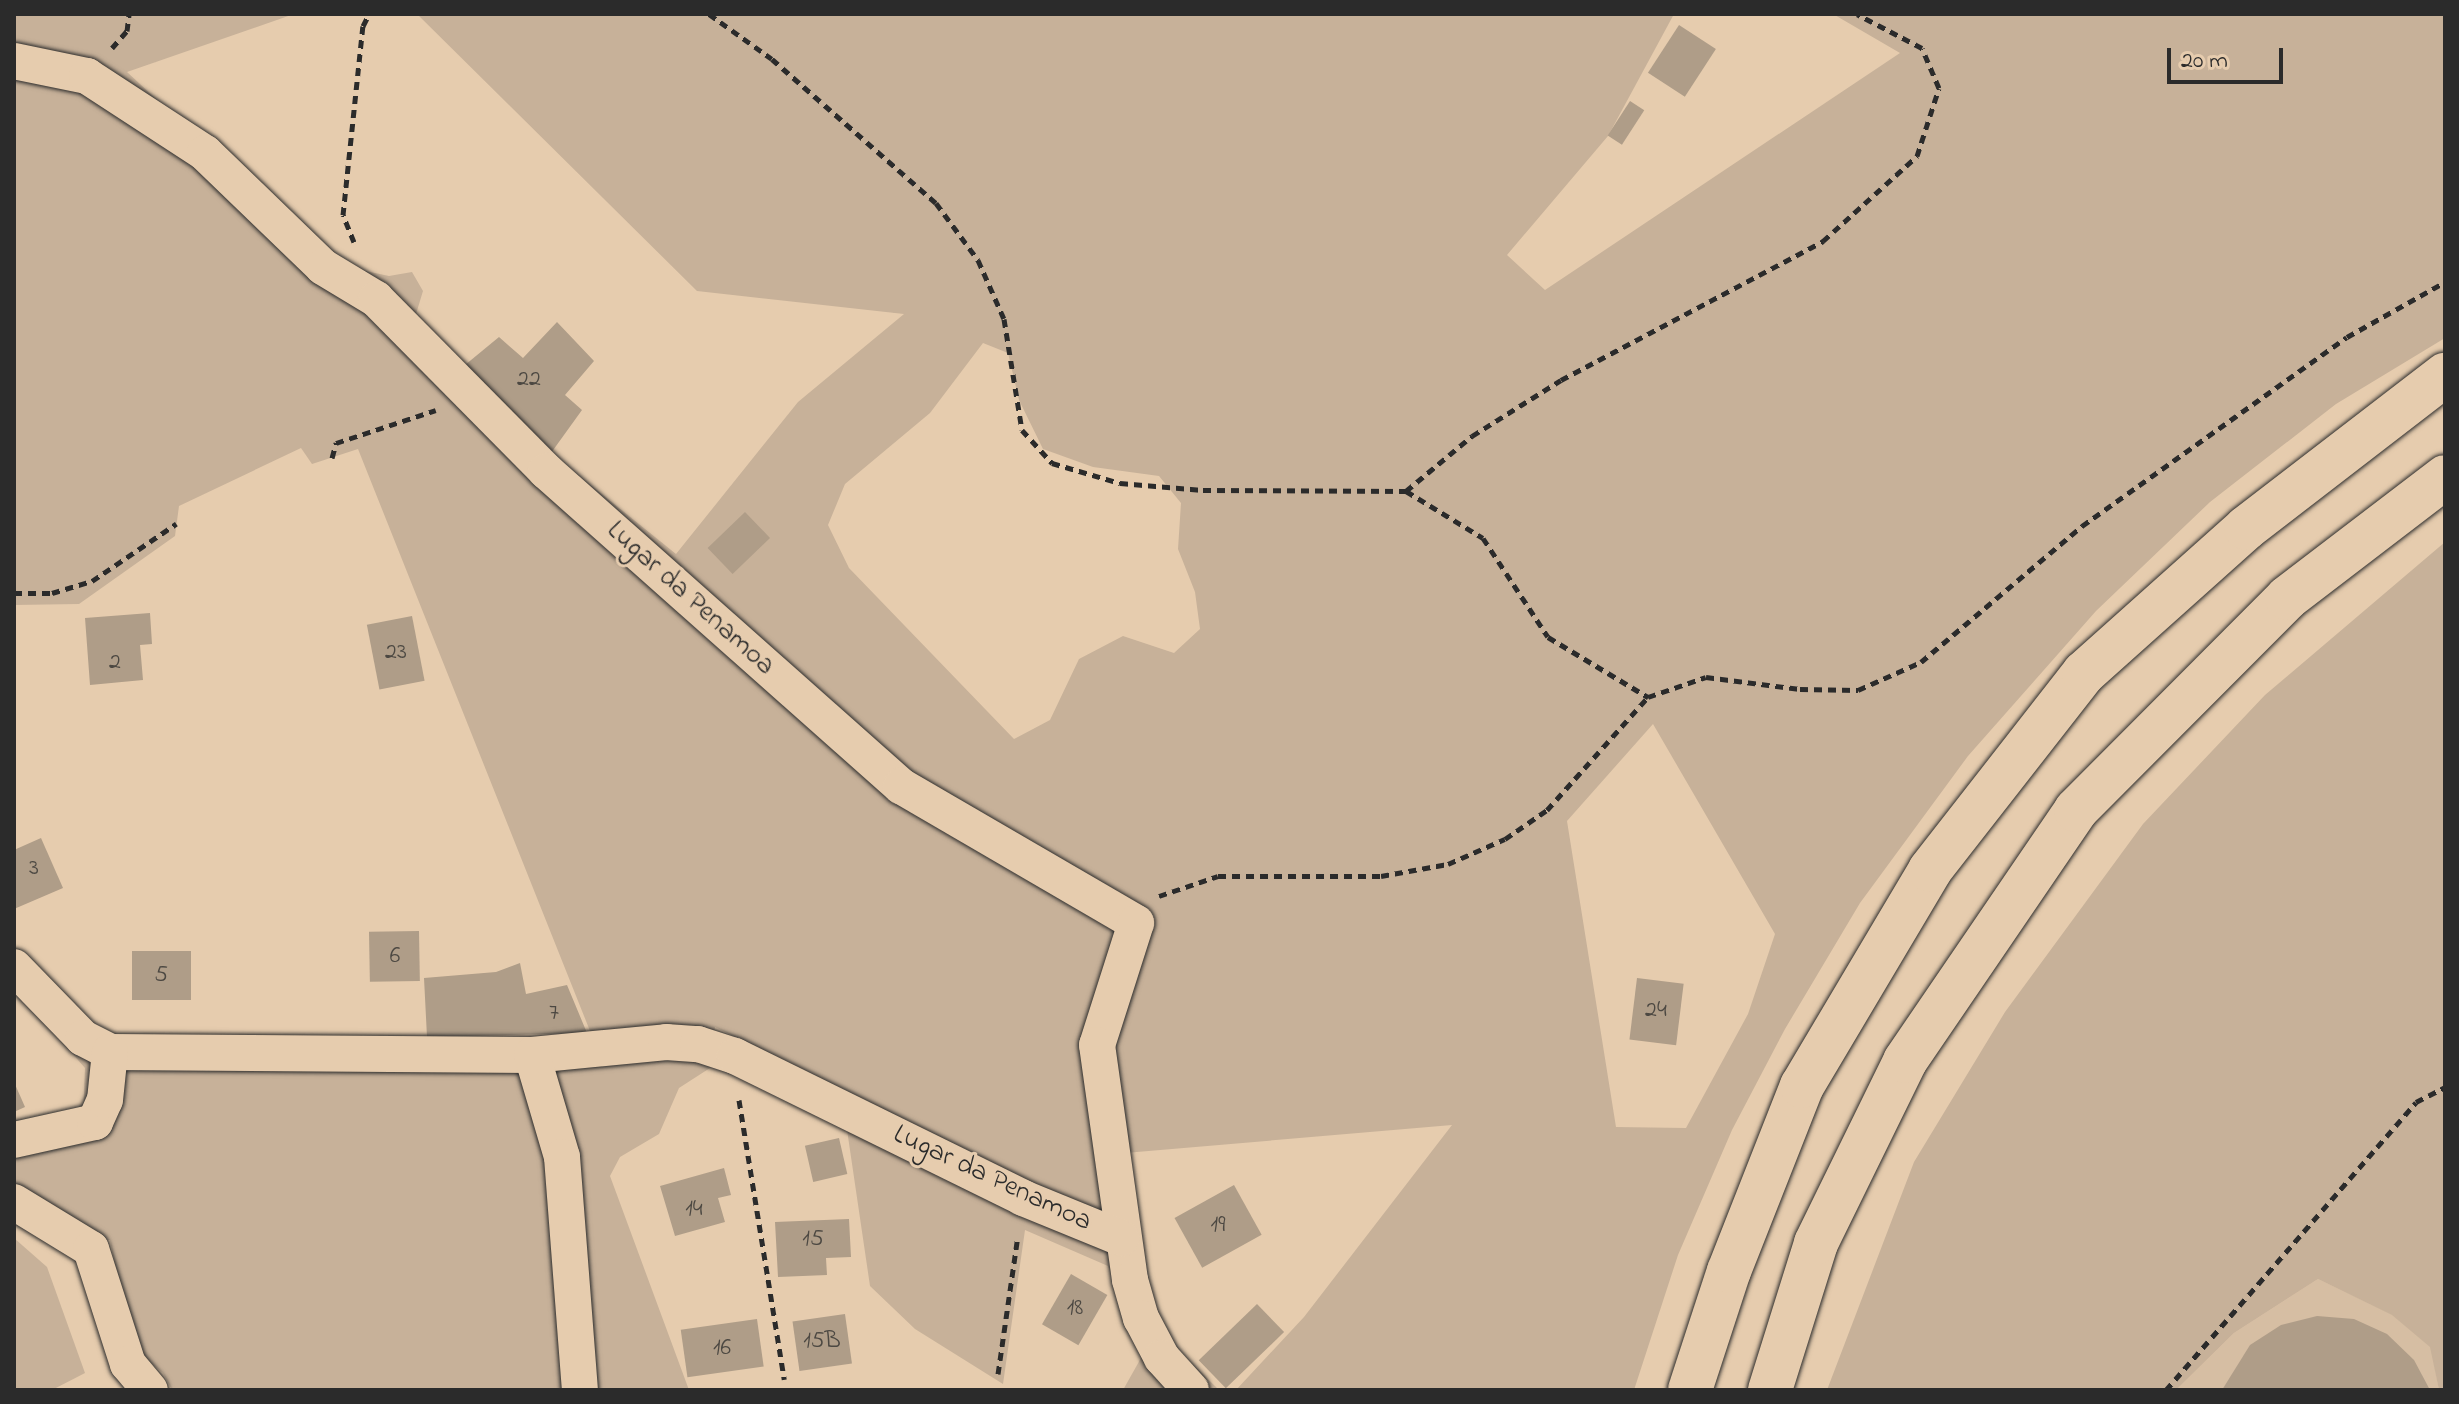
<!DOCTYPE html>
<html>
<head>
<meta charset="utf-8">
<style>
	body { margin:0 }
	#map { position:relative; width:2459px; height:1404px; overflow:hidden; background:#e6ccae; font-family:"Indie Flower",sans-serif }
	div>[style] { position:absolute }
	.built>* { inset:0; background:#d6bea3 }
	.green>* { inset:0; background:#c7b199 }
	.building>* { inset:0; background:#af9d88; transform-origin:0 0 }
	.path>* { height:5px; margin-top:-2.5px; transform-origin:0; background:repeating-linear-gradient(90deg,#2b2b2b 0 8px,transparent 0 14px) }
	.roads { filter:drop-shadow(0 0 2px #2b2b2b) drop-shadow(0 0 2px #2b2b2b) }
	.street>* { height:36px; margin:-18px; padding:0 18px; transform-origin:18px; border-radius:18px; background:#e6ccae }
	.highway>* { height:44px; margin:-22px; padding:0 22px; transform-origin:22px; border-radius:22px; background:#e6ccae }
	span { translate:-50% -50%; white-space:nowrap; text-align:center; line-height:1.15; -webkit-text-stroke:6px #e6ccae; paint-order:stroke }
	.number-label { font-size:24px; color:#4c4842 }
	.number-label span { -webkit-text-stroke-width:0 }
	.street-label { font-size:28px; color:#2b2b2b }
	.frame { position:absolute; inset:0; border:16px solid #2b2b2b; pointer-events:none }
	.scale { position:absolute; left:2167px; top:48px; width:116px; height:36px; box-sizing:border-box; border:4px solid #2b2b2b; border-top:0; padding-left:10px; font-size:24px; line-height:28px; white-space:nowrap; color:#2b2b2b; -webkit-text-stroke:6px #e6ccae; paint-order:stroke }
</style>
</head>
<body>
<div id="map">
	<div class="built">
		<i style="clip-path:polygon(2318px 1279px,2393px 1315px,2431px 1347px,2439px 1390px,2176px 1390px,2234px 1333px)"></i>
	</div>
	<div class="green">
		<i style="clip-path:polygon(evenodd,14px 14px,294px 14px,127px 72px,319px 250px,356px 269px,389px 276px,412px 272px,423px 291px,416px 314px,551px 453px,676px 554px,798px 402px,904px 314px,697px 291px,417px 14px,1674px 14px,1608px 136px,1507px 255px,1545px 290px,1900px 53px,1833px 14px,2445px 14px,2445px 338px,2336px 404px,2210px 502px,2096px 611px,1968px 756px,1860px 903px,1785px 1029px,1732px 1130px,1678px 1255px,1634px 1390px,1236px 1390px,1304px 1317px,1452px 1125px,1125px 1153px,1158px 1330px,1219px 1390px,1123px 1390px,1141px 1358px,1108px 1266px,1025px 1230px,1003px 1384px,915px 1329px,870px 1286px,841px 1089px,715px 1027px,710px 1068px,679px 1088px,659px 1134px,620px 1157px,610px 1176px,689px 1390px,172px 1390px,163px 1373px,131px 1346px,110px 1240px,92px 1240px,14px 1185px,14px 1159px,83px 1118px,85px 1068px,14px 987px,105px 1036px,422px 1040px,592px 1036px,358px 449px,312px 464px,301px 448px,179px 506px,175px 536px,79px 604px,14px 605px,14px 14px,983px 343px,1008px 353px,1019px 400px,1043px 449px,1093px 467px,1159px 476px,1181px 503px,1178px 549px,1195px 592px,1200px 629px,1174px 653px,1123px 636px,1079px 659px,1050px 720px,1014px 739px,849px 568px,828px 525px,845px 484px,930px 413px,983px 343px,14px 14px,1653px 724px,1775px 934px,1748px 1014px,1686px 1128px,1616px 1127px,1567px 821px,1653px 724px)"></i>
		<i style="clip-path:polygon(2445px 542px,2445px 1390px,2439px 1390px,2430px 1347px,2392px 1315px,2318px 1279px,2234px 1333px,2176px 1390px,1827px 1390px,1914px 1162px,2005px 1012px,2143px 824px,2265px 695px)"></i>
		<i style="clip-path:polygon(14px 1238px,47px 1267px,85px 1373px,52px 1390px,14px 1390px)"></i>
	</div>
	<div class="building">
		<i style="left:1679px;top:25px;width:44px;height:57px;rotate:33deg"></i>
		<i style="left:1630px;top:101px;width:17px;height:41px;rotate:33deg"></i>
		<i style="clip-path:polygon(557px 322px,594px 361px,565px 395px,582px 410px,551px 453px,465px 365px,499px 337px,523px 358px)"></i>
		<i style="left:745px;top:512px;width:36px;height:52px;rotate:46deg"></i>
		<i style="clip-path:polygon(150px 613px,152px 644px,140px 645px,143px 680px,90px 685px,85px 618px)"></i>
		<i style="left:412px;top:616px;width:66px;height:46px;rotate:79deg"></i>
		<i style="clip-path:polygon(41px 838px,63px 888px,14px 909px,14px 850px)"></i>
		<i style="left:419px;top:931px;width:50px;height:50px;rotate:89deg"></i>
		<i style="left:132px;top:951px;width:59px;height:49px"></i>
		<i style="clip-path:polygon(520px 963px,526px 994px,567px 985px,587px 1033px,427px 1037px,424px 978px,496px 972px)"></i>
		<i style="left:1637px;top:978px;width:47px;height:62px;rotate:7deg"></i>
		<i style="clip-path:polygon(14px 1082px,25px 1107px,14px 1112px)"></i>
		<i style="left:839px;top:1138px;width:37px;height:35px;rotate:77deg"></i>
		<i style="clip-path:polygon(724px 1168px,731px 1195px,718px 1198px,725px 1222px,675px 1236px,660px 1186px)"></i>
		<i style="left:1234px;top:1185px;width:57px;height:68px;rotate:61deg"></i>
		<i style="clip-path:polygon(849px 1219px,851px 1257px,826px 1258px,827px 1275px,778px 1277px,775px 1222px)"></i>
		<i style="left:1071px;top:1274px;width:42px;height:58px;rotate:30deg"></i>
		<i style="left:1257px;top:1304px;width:39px;height:81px;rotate:46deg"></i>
		<i style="left:845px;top:1314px;width:50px;height:53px;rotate:82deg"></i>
		<i style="clip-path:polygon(2317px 1316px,2354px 1319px,2387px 1334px,2414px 1360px,2430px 1390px,2222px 1390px,2250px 1345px,2281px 1325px)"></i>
		<i style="left:757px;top:1319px;width:48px;height:77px;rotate:82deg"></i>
	</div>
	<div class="path">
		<i style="left:709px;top:14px;width:77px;rotate:35.5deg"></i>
		<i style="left:772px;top:59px;width:218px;rotate:41.3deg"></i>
		<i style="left:936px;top:203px;width:71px;rotate:53.6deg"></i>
		<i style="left:978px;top:260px;width:64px;rotate:66.2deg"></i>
		<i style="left:1004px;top:319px;width:112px;rotate:80.8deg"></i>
		<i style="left:1022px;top:430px;width:45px;rotate:47.7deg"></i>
		<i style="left:1052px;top:463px;width:71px;rotate:16.4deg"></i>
		<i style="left:1120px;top:483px;width:83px;rotate:4.8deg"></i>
		<i style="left:1203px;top:490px;width:203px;rotate:0.3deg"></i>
		<i style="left:1406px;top:491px;width:90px;rotate:31.4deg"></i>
		<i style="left:1483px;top:538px;width:118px;rotate:56.7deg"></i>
		<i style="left:1548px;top:637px;width:117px;rotate:31deg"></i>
		<i style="left:112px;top:48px;width:23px;rotate:-49deg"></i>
		<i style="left:127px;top:31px;width:17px;rotate:-83deg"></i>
		<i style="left:354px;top:242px;width:29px;rotate:-112deg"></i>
		<i style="left:343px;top:215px;width:190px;rotate:-84deg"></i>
		<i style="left:363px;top:26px;width:13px;rotate:-63deg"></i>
		<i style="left:332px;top:458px;width:16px;rotate:-75deg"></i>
		<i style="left:336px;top:443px;width:105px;rotate:-18.3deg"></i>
		<i style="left:1406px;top:491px;width:86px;rotate:-39.8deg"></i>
		<i style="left:1472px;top:436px;width:105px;rotate:-32.2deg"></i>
		<i style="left:1561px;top:380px;width:297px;rotate:-27.9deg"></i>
		<i style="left:1823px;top:241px;width:127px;rotate:-42.1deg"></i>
		<i style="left:1917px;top:156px;width:71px;rotate:-72.1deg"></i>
		<i style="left:1939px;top:88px;width:43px;rotate:-113deg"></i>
		<i style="left:1922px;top:48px;width:73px;rotate:-152.4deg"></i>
		<i style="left:14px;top:593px;width:38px"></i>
		<i style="left:52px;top:593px;width:42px;rotate:-16.7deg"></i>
		<i style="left:92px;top:581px;width:102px;rotate:-34.2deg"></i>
		<i style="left:1159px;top:896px;width:62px;rotate:-18.7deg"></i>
		<i style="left:1218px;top:876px;width:163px"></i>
		<i style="left:1381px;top:876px;width:68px;rotate:-10.2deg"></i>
		<i style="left:1448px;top:864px;width:62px;rotate:-23.7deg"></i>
		<i style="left:1505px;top:839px;width:51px;rotate:-34.6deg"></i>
		<i style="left:1547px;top:810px;width:152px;rotate:-48.2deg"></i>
		<i style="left:1648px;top:697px;width:61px;rotate:-19deg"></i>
		<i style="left:1706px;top:677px;width:95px;rotate:7.3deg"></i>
		<i style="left:1800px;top:689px;width:58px;rotate:1deg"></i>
		<i style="left:1858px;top:690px;width:69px;rotate:-24deg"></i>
		<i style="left:1921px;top:662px;width:211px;rotate:-40.2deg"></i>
		<i style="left:2082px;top:526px;width:325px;rotate:-35.5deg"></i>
		<i style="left:2347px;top:337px;width:112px;rotate:-29.3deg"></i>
		<i style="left:739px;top:1100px;width:283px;rotate:80.8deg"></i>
		<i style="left:998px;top:1374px;width:139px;rotate:-81.8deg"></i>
		<i style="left:2166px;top:1390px;width:381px;rotate:-49deg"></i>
		<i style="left:2416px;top:1102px;width:33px;rotate:-27deg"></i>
	</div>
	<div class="roads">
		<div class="street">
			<i style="left:14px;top:61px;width:75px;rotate:11.6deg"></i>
			<i style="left:87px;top:76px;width:141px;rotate:33.1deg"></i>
			<i style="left:205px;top:153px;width:164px;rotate:44deg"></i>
			<i style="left:323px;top:267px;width:62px;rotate:31.1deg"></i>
			<i style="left:376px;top:299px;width:242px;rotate:45.3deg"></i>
			<i style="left:546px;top:471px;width:475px;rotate:41.6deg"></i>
			<i style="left:901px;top:786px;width:272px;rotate:30.2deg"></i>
			<i style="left:1136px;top:923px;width:128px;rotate:107.7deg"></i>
			<i style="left:1097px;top:1045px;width:237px;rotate:82deg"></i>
			<i style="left:1130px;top:1280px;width:40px;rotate:74deg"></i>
			<i style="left:1141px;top:1318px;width:45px;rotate:62.3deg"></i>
			<i style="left:1162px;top:1358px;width:43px;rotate:47.8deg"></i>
			<i style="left:14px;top:967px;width:99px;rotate:45.8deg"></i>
			<i style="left:83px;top:1038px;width:30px;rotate:27deg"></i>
			<i style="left:110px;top:1052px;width:422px;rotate:0.4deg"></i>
			<i style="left:532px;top:1055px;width:135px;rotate:-5.5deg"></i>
			<i style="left:666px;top:1042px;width:32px;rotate:4deg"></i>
			<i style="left:698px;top:1044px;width:39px;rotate:18deg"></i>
			<i style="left:735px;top:1056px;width:321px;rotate:26.2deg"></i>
			<i style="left:1023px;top:1198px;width:106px;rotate:22.2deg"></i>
			<i style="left:532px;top:1055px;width:106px;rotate:73.6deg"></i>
			<i style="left:562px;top:1157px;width:234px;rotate:85.6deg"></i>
			<i style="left:14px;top:1140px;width:83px;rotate:-12.5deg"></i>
			<i style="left:95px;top:1122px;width:24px;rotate:-66deg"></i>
			<i style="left:105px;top:1100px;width:48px;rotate:-84.1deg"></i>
			<i style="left:14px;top:1202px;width:90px;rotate:31.4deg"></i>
			<i style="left:91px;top:1249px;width:121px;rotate:72.2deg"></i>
			<i style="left:128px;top:1364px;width:34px;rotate:50deg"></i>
		</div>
		<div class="highway">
			<i style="left:1690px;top:1390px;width:125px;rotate:-71.9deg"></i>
			<i style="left:1729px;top:1271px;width:199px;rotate:-68.5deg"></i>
			<i style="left:1802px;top:1086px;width:251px;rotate:-59.3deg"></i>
			<i style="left:1930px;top:870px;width:250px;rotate:-52deg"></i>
			<i style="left:2084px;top:673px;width:217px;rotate:-41.8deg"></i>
			<i style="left:2246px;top:528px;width:251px;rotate:-37.6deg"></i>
			<i style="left:1770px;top:1390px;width:154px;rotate:-72.6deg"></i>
			<i style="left:1816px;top:1243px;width:203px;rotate:-63.9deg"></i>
			<i style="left:1905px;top:1061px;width:304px;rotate:-55.7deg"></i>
			<i style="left:2076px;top:810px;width:299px;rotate:-45.1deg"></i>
			<i style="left:2287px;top:598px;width:199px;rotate:-37.4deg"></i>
		</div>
	</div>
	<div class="number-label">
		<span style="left:529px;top:380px">22</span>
		<span style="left:396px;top:653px">23</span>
		<span style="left:115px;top:663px">2</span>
		<span style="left:34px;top:869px">3</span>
		<span style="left:395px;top:957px">6</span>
		<span style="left:161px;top:976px">5</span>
		<span style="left:1656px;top:1011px">24</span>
		<span style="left:554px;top:1014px">7</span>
		<span style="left:694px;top:1210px">14</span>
		<span style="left:1218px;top:1226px">19</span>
		<span style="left:813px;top:1240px">15</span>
		<span style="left:1075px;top:1309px">18</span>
		<span style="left:822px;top:1342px">15B</span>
		<span style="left:722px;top:1349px">16</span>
	</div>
	<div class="street-label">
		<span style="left:690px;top:599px;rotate:42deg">Lugar da Penamoa</span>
		<span style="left:992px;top:1179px;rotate:25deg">Lugar da Penamoa</span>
	</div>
	<div class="frame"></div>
	<div class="scale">20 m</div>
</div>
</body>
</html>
